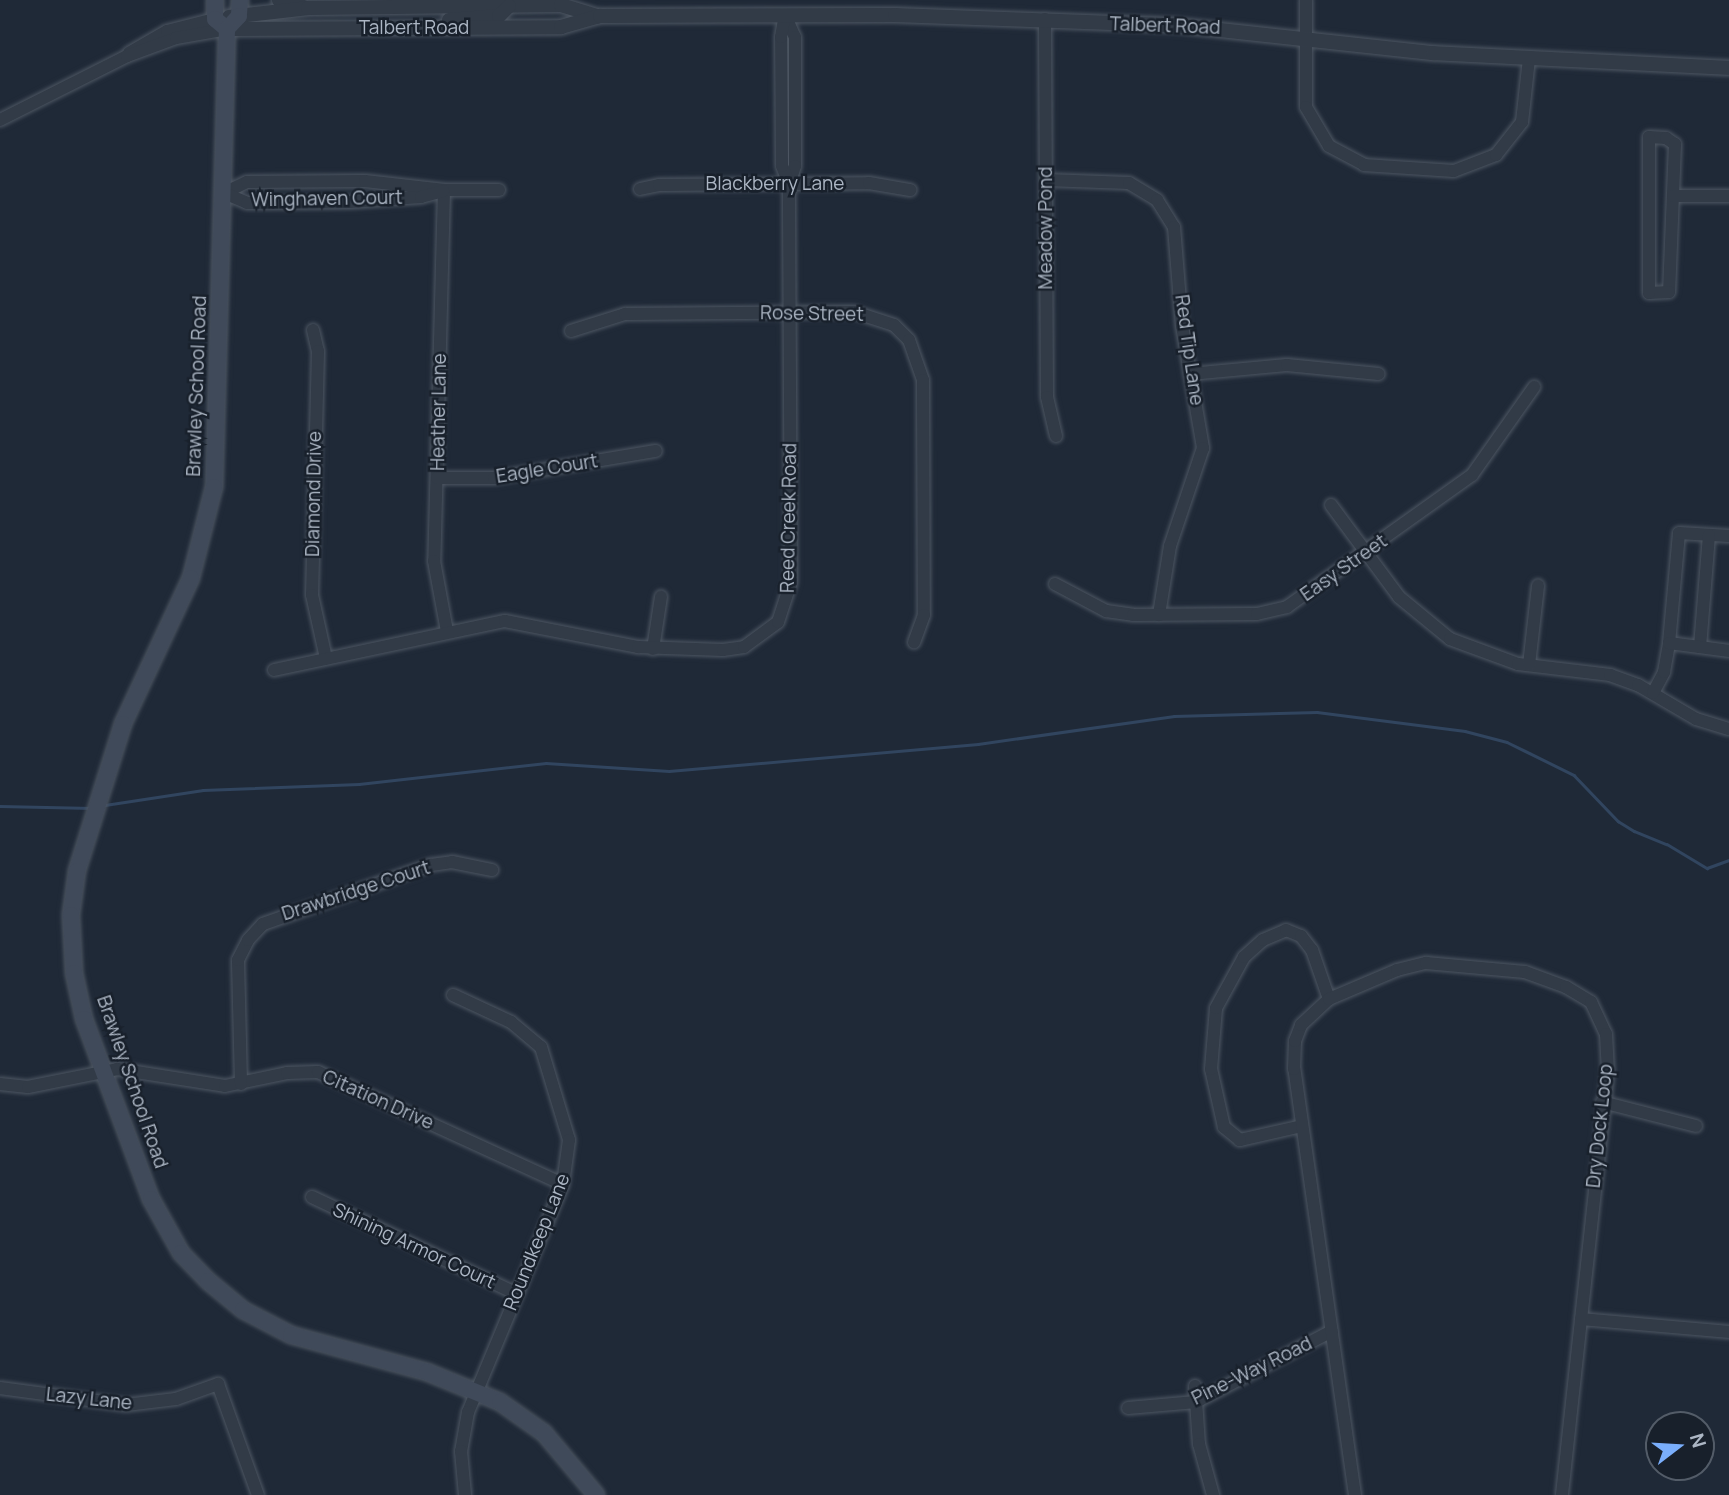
<!DOCTYPE html>
<html>
<head>
<meta charset="utf-8">
<style>
	body { margin:0 }
	#map { position:relative; width:1729px; height:1495px; overflow:hidden; background:#1f2937; font-family:Manrope,sans-serif }
	div>[style] { position:absolute }
	.stream>* { height:2.5px; margin:-1.25px; padding:0 1.25px; transform-origin:1.25px; border-radius:1.25px; background:#31455f }
	.roads { filter:drop-shadow(0 0 2px #4d5662) drop-shadow(0 0 2px #4d5662) }
	.minor>* { height:12px; margin:-6px; padding:0 6px; transform-origin:6px; border-radius:6px; background:#323b47 }
	.tertiary>* { height:14px; margin:-7px; padding:0 7px; transform-origin:7px; border-radius:7px; background:#323b47 }
	.secondary>* { height:16px; margin:-8px; padding:0 8px; transform-origin:8px; border-radius:8px; background:#404a5a }
	span { translate:-50% -50%; white-space:nowrap; text-align:center; line-height:1.15; -webkit-text-stroke:5px #18202b; paint-order:stroke }
	.street-label { font-size:19px; color:#acb6c4 }
	.north { position:absolute; left:1645px; top:1411px; width:70px; height:70px; box-sizing:border-box; background:#18202b; border:2px solid #535c68; border-radius:50%; rotate:73deg; font-size:19px; font-weight:700; line-height:28px; text-align:center; color:#acb6c4 }
	.north::after { content:''; display:block; margin:auto; width:24px; height:32px; background:#7aaefb; clip-path:polygon(50% 0,100% 100%,50% 72%,0 100%) }
</style>
</head>
<body>
<div id="map">
	<div class="stream">
		<i style="left:105px;top:805px;width:99px;rotate:-8.7deg"></i>
		<i style="left:203px;top:790px;width:156px;rotate:-2.2deg"></i>
		<i style="left:359px;top:784px;width:188px;rotate:-6.4deg"></i>
		<i style="left:546px;top:763px;width:123px;rotate:3.7deg"></i>
		<i style="left:669px;top:771px;width:310px;rotate:-5deg"></i>
		<i style="left:978px;top:744px;width:198px;rotate:-8.1deg"></i>
		<i style="left:1174px;top:716px;width:143px;rotate:-1.6deg"></i>
		<i style="left:1317px;top:712px;width:149px;rotate:7.3deg"></i>
		<i style="left:1465px;top:731px;width:43px;rotate:14.7deg"></i>
		<i style="left:1507px;top:742px;width:75px;rotate:26.2deg"></i>
		<i style="left:1574px;top:775px;width:64px;rotate:46.3deg"></i>
		<i style="left:1618px;top:821px;width:19px;rotate:32deg"></i>
		<i style="left:1634px;top:831px;width:35px;rotate:22deg"></i>
		<i style="left:1667px;top:844px;width:47px;rotate:31deg"></i>
		<i style="left:1707px;top:868px;width:23px;rotate:-20deg"></i>
		<i style="left:0;top:806px;width:92px;rotate:1.2deg"></i>
	</div>
	<div class="roads">
		<div class="minor">
			<i style="left:1306px;top:0;width:107px;rotate:90deg"></i>
			<i style="left:1306px;top:107px;width:45px;rotate:59.5deg"></i>
			<i style="left:1329px;top:146px;width:40px;rotate:28deg"></i>
			<i style="left:1364px;top:165px;width:90px;rotate:3.8deg"></i>
			<i style="left:1454px;top:171px;width:45px;rotate:-20.9deg"></i>
			<i style="left:1496px;top:155px;width:42px;rotate:-51.8deg"></i>
			<i style="left:1522px;top:122px;width:63px;rotate:-83.7deg"></i>
			<i style="left:785px;top:15px;width:24px;rotate:66deg"></i>
			<i style="left:795px;top:37px;width:129px;rotate:90deg"></i>
			<i style="left:795px;top:166px;width:19px;rotate:108deg"></i>
			<i style="left:1045px;top:19px;width:378px;rotate:89.7deg"></i>
			<i style="left:1047px;top:397px;width:40px;rotate:77deg"></i>
			<i style="left:129px;top:53px;width:44px;rotate:-30.1deg"></i>
			<i style="left:167px;top:31px;width:49px;rotate:-14deg"></i>
			<i style="left:0;top:120px;width:142px;rotate:-26.7deg"></i>
			<i style="left:127px;top:56px;width:52px;rotate:-20.2deg"></i>
			<i style="left:176px;top:38px;width:52px;rotate:-10deg"></i>
			<i style="left:1649px;top:137px;width:17px;rotate:3deg"></i>
			<i style="left:1666px;top:138px;width:11px;rotate:34deg"></i>
			<i style="left:1675px;top:144px;width:148px;rotate:92.3deg"></i>
			<i style="left:1669px;top:292px;width:20px;rotate:177deg"></i>
			<i style="left:1649px;top:293px;width:156px;rotate:-90deg"></i>
			<i style="left:1046px;top:180px;width:83px;rotate:2.1deg"></i>
			<i style="left:1129px;top:183px;width:33px;rotate:31deg"></i>
			<i style="left:1157px;top:200px;width:32px;rotate:58deg"></i>
			<i style="left:1174px;top:227px;width:99px;rotate:85.4deg"></i>
			<i style="left:1182px;top:326px;width:124px;rotate:80.2deg"></i>
			<i style="left:1203px;top:448px;width:103px;rotate:108.6deg"></i>
			<i style="left:1170px;top:546px;width:70px;rotate:99.1deg"></i>
			<i style="left:640px;top:189px;width:19px;rotate:-12deg"></i>
			<i style="left:659px;top:185px;width:210px;rotate:-0.5deg"></i>
			<i style="left:869px;top:183px;width:42px;rotate:9.7deg"></i>
			<i style="left:444px;top:190px;width:371px;rotate:91.5deg"></i>
			<i style="left:434px;top:561px;width:71px;rotate:79.5deg"></i>
			<i style="left:224px;top:193px;width:25px;rotate:-26deg"></i>
			<i style="left:247px;top:182px;width:118px;rotate:-0.5deg"></i>
			<i style="left:365px;top:181px;width:80px;rotate:6.5deg"></i>
			<i style="left:444px;top:190px;width:55px"></i>
			<i style="left:224px;top:193px;width:25px;rotate:23deg"></i>
			<i style="left:247px;top:203px;width:103px;rotate:-0.6deg"></i>
			<i style="left:350px;top:202px;width:71px;rotate:-4deg"></i>
			<i style="left:421px;top:197px;width:23px;rotate:-15deg"></i>
			<i style="left:1673px;top:196px;width:56px"></i>
			<i style="left:313px;top:330px;width:22px;rotate:77deg"></i>
			<i style="left:318px;top:351px;width:244px;rotate:91.4deg"></i>
			<i style="left:312px;top:595px;width:65px;rotate:77.5deg"></i>
			<i style="left:571px;top:331px;width:57px;rotate:-17.5deg"></i>
			<i style="left:625px;top:314px;width:229px;rotate:-0.5deg"></i>
			<i style="left:854px;top:312px;width:42px;rotate:18deg"></i>
			<i style="left:894px;top:325px;width:21px;rotate:45deg"></i>
			<i style="left:909px;top:340px;width:42px;rotate:70.7deg"></i>
			<i style="left:923px;top:380px;width:235px;rotate:89.8deg"></i>
			<i style="left:924px;top:615px;width:29px;rotate:110deg"></i>
			<i style="left:1190px;top:374px;width:97px;rotate:-5.3deg"></i>
			<i style="left:1287px;top:365px;width:92px;rotate:5.6deg"></i>
			<i style="left:437px;top:478px;width:57px"></i>
			<i style="left:494px;top:478px;width:164px;rotate:-9.5deg"></i>
			<i style="left:1331px;top:505px;width:114px;rotate:53.5deg"></i>
			<i style="left:1399px;top:597px;width:66px;rotate:39.5deg"></i>
			<i style="left:1450px;top:639px;width:72px;rotate:20.2deg"></i>
			<i style="left:1518px;top:664px;width:93px;rotate:6.8deg"></i>
			<i style="left:1610px;top:675px;width:30px;rotate:20deg"></i>
			<i style="left:1638px;top:685px;width:67px;rotate:30.4deg"></i>
			<i style="left:1696px;top:719px;width:34px;rotate:17deg"></i>
			<i style="left:1055px;top:584px;width:58px;rotate:27.9deg"></i>
			<i style="left:1106px;top:611px;width:27px;rotate:8deg"></i>
			<i style="left:1133px;top:615px;width:124px;rotate:-0.5deg"></i>
			<i style="left:1257px;top:614px;width:31px;rotate:-13deg"></i>
			<i style="left:1287px;top:607px;width:227px;rotate:-35.5deg"></i>
			<i style="left:1472px;top:475px;width:108px;rotate:-54.8deg"></i>
			<i style="left:1669px;top:643px;width:110px;rotate:-84.8deg"></i>
			<i style="left:1679px;top:533px;width:50px;rotate:3.4deg"></i>
			<i style="left:1700px;top:647px;width:112px;rotate:-85.4deg"></i>
			<i style="left:653px;top:649px;width:53px;rotate:-81.3deg"></i>
			<i style="left:1529px;top:665px;width:80px;rotate:-83.5deg"></i>
			<i style="left:274px;top:670px;width:236px;rotate:-12deg"></i>
			<i style="left:505px;top:621px;width:136px;rotate:11.1deg"></i>
			<i style="left:638px;top:647px;width:85px;rotate:2deg"></i>
			<i style="left:723px;top:650px;width:21px;rotate:-8deg"></i>
			<i style="left:744px;top:647px;width:42px;rotate:-36.3deg"></i>
			<i style="left:778px;top:622px;width:42px;rotate:-72deg"></i>
			<i style="left:791px;top:582px;width:398px;rotate:-90.3deg"></i>
			<i style="left:789px;top:184px;width:19px;rotate:-111deg"></i>
			<i style="left:782px;top:166px;width:129px;rotate:-90.4deg"></i>
			<i style="left:781px;top:37px;width:22px;rotate:-80deg"></i>
			<i style="left:1653px;top:693px;width:24px;rotate:-62deg"></i>
			<i style="left:1664px;top:672px;width:29px;rotate:-80deg"></i>
			<i style="left:1669px;top:643px;width:61px;rotate:7.6deg"></i>
			<i style="left:453px;top:995px;width:64px;rotate:25deg"></i>
			<i style="left:511px;top:1022px;width:39px;rotate:40deg"></i>
			<i style="left:541px;top:1047px;width:97px;rotate:73.2deg"></i>
			<i style="left:569px;top:1140px;width:44px;rotate:97.8deg"></i>
			<i style="left:563px;top:1184px;width:247px;rotate:112.6deg"></i>
			<i style="left:468px;top:1412px;width:40px;rotate:100deg"></i>
			<i style="left:461px;top:1451px;width:44px;rotate:84.8deg"></i>
			<i style="left:0;top:1084px;width:28px;rotate:6deg"></i>
			<i style="left:28px;top:1087px;width:91px;rotate:-11.4deg"></i>
			<i style="left:117px;top:1069px;width:109px;rotate:8.9deg"></i>
			<i style="left:225px;top:1086px;width:63px;rotate:-11.8deg"></i>
			<i style="left:287px;top:1073px;width:31px;rotate:-2deg"></i>
			<i style="left:318px;top:1072px;width:269px;rotate:24.6deg"></i>
			<i style="left:241px;top:1084px;width:124px;rotate:-91.4deg"></i>
			<i style="left:238px;top:960px;width:22px;rotate:-63deg"></i>
			<i style="left:248px;top:940px;width:22px;rotate:-47deg"></i>
			<i style="left:263px;top:924px;width:178px;rotate:-19.4deg"></i>
			<i style="left:431px;top:865px;width:21px;rotate:-8deg"></i>
			<i style="left:452px;top:862px;width:41px;rotate:11.3deg"></i>
			<i style="left:1602px;top:1102px;width:97px;rotate:14.3deg"></i>
			<i style="left:1302px;top:1126px;width:64px;rotate:167.3deg"></i>
			<i style="left:1240px;top:1140px;width:21px;rotate:-141deg"></i>
			<i style="left:1224px;top:1127px;width:59px;rotate:-102.6deg"></i>
			<i style="left:1211px;top:1069px;width:61px;rotate:-85.3deg"></i>
			<i style="left:1216px;top:1008px;width:58px;rotate:-61.2deg"></i>
			<i style="left:1244px;top:957px;width:25px;rotate:-42deg"></i>
			<i style="left:1263px;top:940px;width:25px;rotate:-23deg"></i>
			<i style="left:1286px;top:930px;width:16px;rotate:22deg"></i>
			<i style="left:1301px;top:936px;width:18px;rotate:52deg"></i>
			<i style="left:1312px;top:950px;width:52px;rotate:70.9deg"></i>
			<i style="left:312px;top:1197px;width:227px;rotate:25.3deg"></i>
			<i style="left:1581px;top:1319px;width:149px;rotate:5deg"></i>
			<i style="left:1195px;top:1386px;width:58px;rotate:86.1deg"></i>
			<i style="left:1199px;top:1444px;width:53px;rotate:74.6deg"></i>
			<i style="left:0;top:1388px;width:127px;rotate:7.7deg"></i>
			<i style="left:126px;top:1405px;width:50px;rotate:-6.8deg"></i>
			<i style="left:176px;top:1399px;width:45px;rotate:-19.7deg"></i>
			<i style="left:218px;top:1384px;width:118px;rotate:70.2deg"></i>
			<i style="left:1128px;top:1408px;width:68px;rotate:-5deg"></i>
			<i style="left:1196px;top:1402px;width:153px;rotate:-27.6deg"></i>
			<i style="left:1355px;top:1495px;width:430px;rotate:-98.1deg"></i>
			<i style="left:1294px;top:1069px;width:28px;rotate:-88deg"></i>
			<i style="left:1295px;top:1041px;width:17px;rotate:-69deg"></i>
			<i style="left:1301px;top:1025px;width:38px;rotate:-43deg"></i>
			<i style="left:1329px;top:999px;width:74px;rotate:-23.1deg"></i>
			<i style="left:1397px;top:970px;width:30px;rotate:-14deg"></i>
			<i style="left:1426px;top:963px;width:99px;rotate:5.2deg"></i>
			<i style="left:1525px;top:972px;width:44px;rotate:20.1deg"></i>
			<i style="left:1566px;top:987px;width:29px;rotate:31deg"></i>
			<i style="left:1591px;top:1002px;width:35px;rotate:65deg"></i>
			<i style="left:1606px;top:1034px;width:37px;rotate:87deg"></i>
			<i style="left:1608px;top:1071px;width:426px;rotate:96.2deg"></i>
		</div>
		<div class="tertiary">
			<i style="left:279px;top:0;width:26px;rotate:16deg"></i>
			<i style="left:229px;top:17px;width:80px;rotate:-6.5deg"></i>
			<i style="left:308px;top:8px;width:253px;rotate:-0.7deg"></i>
			<i style="left:561px;top:5px;width:39px;rotate:17deg"></i>
			<i style="left:449px;top:20px;width:50px;rotate:-4.6deg"></i>
			<i style="left:499px;top:16px;width:14px;rotate:-45deg"></i>
			<i style="left:227px;top:29px;width:334px;rotate:-0.3deg"></i>
			<i style="left:561px;top:27px;width:41px;rotate:-15.8deg"></i>
			<i style="left:600px;top:16px;width:295px;rotate:-0.2deg"></i>
			<i style="left:895px;top:15px;width:279px;rotate:2.1deg"></i>
			<i style="left:1174px;top:25px;width:261px;rotate:6.2deg"></i>
			<i style="left:1433px;top:53px;width:296px;rotate:2.9deg"></i>
		</div>
		<div class="secondary">
			<i style="left:215px;top:0;width:19px;rotate:90deg"></i>
			<i style="left:215px;top:19px;width:16px;rotate:40deg"></i>
			<i style="left:240px;top:0;width:16px;rotate:94deg"></i>
			<i style="left:239px;top:16px;width:18px;rotate:133deg"></i>
			<i style="left:227px;top:29px;width:458px;rotate:91.6deg"></i>
			<i style="left:214px;top:487px;width:94px;rotate:104.2deg"></i>
			<i style="left:191px;top:578px;width:161px;rotate:115deg"></i>
			<i style="left:123px;top:724px;width:154px;rotate:107.4deg"></i>
			<i style="left:77px;top:871px;width:44px;rotate:97.8deg"></i>
			<i style="left:71px;top:915px;width:58px;rotate:87deg"></i>
			<i style="left:74px;top:973px;width:47px;rotate:77.7deg"></i>
			<i style="left:84px;top:1019px;width:192px;rotate:69.6deg"></i>
			<i style="left:151px;top:1199px;width:62px;rotate:60.9deg"></i>
			<i style="left:181px;top:1253px;width:39px;rotate:46deg"></i>
			<i style="left:208px;top:1281px;width:45px;rotate:39.6deg"></i>
			<i style="left:243px;top:1310px;width:54px;rotate:27.5deg"></i>
			<i style="left:291px;top:1335px;width:141px;rotate:15.2deg"></i>
			<i style="left:427px;top:1372px;width:79px;rotate:22.3deg"></i>
			<i style="left:500px;top:1402px;width:54px;rotate:35.2deg"></i>
			<i style="left:544px;top:1433px;width:81px;rotate:50deg"></i>
		</div>
	</div>
	<div class="street-label">
		<span style="left:1165px;top:26px;rotate:2deg">Talbert Road</span>
		<span style="left:414px;top:28px">Talbert Road</span>
		<span style="left:775px;top:184px">Blackberry Lane</span>
		<span style="left:327px;top:199px;rotate:-1deg">Winghaven Court</span>
		<span style="left:1046px;top:228px;rotate:-90deg">Meadow Pond</span>
		<span style="left:812px;top:314px;rotate:1deg">Rose Street</span>
		<span style="left:1189px;top:350px;rotate:82deg">Red Tip Lane</span>
		<span style="left:197px;top:386px;rotate:-88deg">Brawley School Road</span>
		<span style="left:439px;top:412px;rotate:-89deg">Heather Lane</span>
		<span style="left:547px;top:469px;rotate:-9deg">Eagle Court</span>
		<span style="left:314px;top:494px;rotate:-89deg">Diamond Drive</span>
		<span style="left:789px;top:518px;rotate:-89deg">Reed Creek Road</span>
		<span style="left:1344px;top:568px;rotate:-35deg">Easy Street</span>
		<span style="left:356px;top:891px;rotate:-18deg">Drawbridge Court</span>
		<span style="left:132px;top:1082px;rotate:71deg">Brawley School Road</span>
		<span style="left:378px;top:1100px;rotate:24deg">Citation Drive</span>
		<span style="left:1600px;top:1126px;rotate:-84deg">Dry Dock Loop</span>
		<span style="left:537px;top:1242px;rotate:-68deg">Roundkeep Lane</span>
		<span style="left:414px;top:1246px;rotate:25deg">Shining Armor Court</span>
		<span style="left:1252px;top:1371px;rotate:-26deg">Pine-Way Road</span>
		<span style="left:89px;top:1399px;rotate:6deg">Lazy Lane</span>
	</div>
	<div class="north">N</div>
</div>
</body>
</html>
